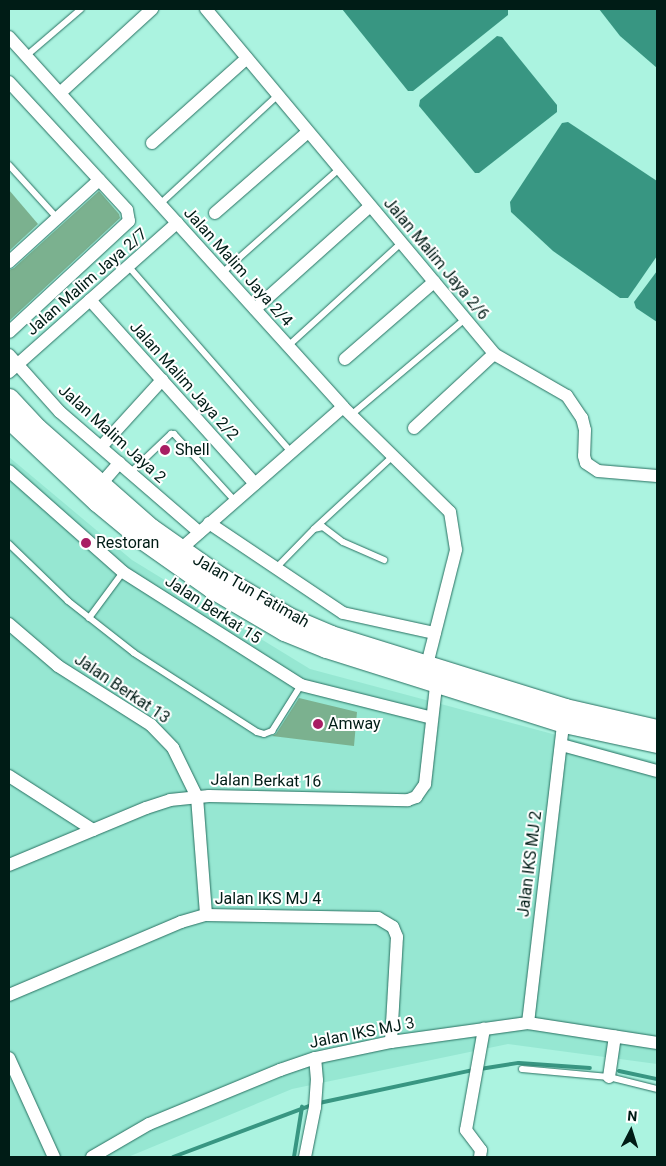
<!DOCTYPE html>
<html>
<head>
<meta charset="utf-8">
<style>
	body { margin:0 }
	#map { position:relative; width:666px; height:1166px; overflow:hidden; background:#abf3e0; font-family:Roboto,sans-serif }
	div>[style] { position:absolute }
	.built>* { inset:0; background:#96e7d2 }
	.water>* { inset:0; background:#389682 }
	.stream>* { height:4px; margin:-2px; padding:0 2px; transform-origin:2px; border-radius:2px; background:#389682 }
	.building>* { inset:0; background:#7bb18f }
	.roads { filter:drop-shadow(0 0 1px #287061) drop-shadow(0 0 1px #287061) }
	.service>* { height:6px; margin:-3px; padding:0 3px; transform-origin:3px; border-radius:3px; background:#fff }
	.minor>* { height:12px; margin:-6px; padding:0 6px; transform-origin:6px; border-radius:6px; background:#fff }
	.secondary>* { height:19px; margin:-9.5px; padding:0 9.5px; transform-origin:9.5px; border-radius:9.5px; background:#fff }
	.dots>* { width:14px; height:14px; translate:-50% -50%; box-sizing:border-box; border:2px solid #fff; border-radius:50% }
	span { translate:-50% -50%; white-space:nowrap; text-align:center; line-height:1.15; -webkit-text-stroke:4px #fff; paint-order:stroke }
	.street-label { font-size:16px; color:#001c16 }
	.poi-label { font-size:16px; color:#001c16 }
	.left { translate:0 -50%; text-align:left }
	.frame { position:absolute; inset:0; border:10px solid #001c16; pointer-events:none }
	.north { position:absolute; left:606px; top:1106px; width:50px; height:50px; -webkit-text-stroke:4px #fff; paint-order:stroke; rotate:5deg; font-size:14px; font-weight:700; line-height:20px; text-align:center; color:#001c16 }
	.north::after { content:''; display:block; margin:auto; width:18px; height:22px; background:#001c16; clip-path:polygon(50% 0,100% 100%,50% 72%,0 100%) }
</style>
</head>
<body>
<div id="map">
	<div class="built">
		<i style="clip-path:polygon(9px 457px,132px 560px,310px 669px,657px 762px,657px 1064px,508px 1044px,292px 1089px,128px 1157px,9px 1157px)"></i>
	</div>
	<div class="water">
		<i style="clip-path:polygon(342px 9px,508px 9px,508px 15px,413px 91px,408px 91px)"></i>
		<i style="clip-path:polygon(599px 9px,657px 9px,657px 68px,620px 36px)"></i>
		<i style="clip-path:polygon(497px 36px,502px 37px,557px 105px,557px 112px,479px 173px,475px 173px,419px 106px,420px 100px)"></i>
		<i style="clip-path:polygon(568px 122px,657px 181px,657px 256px,628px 298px,620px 298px,553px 251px,511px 212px,510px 202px,562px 123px)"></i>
		<i style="clip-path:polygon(657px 271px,657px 322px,636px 308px,634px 302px)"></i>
	</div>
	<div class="stream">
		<i style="left:480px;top:1069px;width:39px;rotate:-9deg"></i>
		<i style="left:519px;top:1063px;width:71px;rotate:4deg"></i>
		<i style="left:619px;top:1071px;width:39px;rotate:12deg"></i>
		<i style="left:319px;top:1103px;width:157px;rotate:-12.1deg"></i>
		<i style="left:173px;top:1157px;width:148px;rotate:-20.5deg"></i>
		<i style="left:294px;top:1157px;width:51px;rotate:-80.9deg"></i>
	</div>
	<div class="building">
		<i style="clip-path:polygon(9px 190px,38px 224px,9px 251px)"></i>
		<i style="clip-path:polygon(99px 191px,119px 214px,120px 218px,9px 321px,9px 270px,14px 268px)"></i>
		<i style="clip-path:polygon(299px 698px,357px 712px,354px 746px,272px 736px,276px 734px)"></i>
	</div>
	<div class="roads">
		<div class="service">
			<i style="left:26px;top:56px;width:72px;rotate:-40.5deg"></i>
			<i style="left:9px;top:165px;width:72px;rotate:47.8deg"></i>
			<i style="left:160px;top:204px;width:161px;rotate:-42.7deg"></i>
			<i style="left:129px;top:267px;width:246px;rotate:48.8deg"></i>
			<i style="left:222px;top:273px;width:157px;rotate:-41.6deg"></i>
			<i style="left:288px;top:346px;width:153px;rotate:-42.3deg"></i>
			<i style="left:351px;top:415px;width:149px;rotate:-40.1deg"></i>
			<i style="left:130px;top:473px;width:57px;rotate:-43.6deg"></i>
			<i style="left:171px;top:434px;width:3px"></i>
			<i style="left:174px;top:434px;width:91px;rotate:47.7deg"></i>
			<i style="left:315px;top:528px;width:106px;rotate:-42.7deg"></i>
			<i style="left:9px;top:544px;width:82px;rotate:44deg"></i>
			<i style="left:68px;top:601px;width:84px;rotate:38.2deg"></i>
			<i style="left:134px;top:653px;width:146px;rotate:32.7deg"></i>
			<i style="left:257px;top:732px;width:7px;rotate:16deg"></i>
			<i style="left:264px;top:734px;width:9px;rotate:-21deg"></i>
			<i style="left:272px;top:731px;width:54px;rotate:-57.8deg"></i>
			<i style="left:276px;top:568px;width:54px;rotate:-45.7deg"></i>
			<i style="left:314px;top:529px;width:9px;rotate:-13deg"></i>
			<i style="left:323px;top:527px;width:25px;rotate:37deg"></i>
			<i style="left:343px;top:542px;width:45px;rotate:23.7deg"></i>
			<i style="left:89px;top:618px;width:57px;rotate:-53.5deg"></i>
			<i style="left:522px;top:1069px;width:87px;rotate:5.3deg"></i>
			<i style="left:609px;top:1077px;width:49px;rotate:14deg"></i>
		</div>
		<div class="minor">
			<i style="left:206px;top:9px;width:449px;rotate:50.1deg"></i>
			<i style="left:494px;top:354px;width:84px;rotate:29.9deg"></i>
			<i style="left:567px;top:396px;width:27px;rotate:56deg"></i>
			<i style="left:582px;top:418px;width:12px;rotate:76deg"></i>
			<i style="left:585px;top:430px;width:26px;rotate:92deg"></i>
			<i style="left:584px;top:456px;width:7px;rotate:74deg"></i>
			<i style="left:586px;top:463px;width:14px;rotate:34deg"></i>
			<i style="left:598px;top:471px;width:59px;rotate:4.8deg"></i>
			<i style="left:9px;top:37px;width:498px;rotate:47.9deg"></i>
			<i style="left:343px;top:407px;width:150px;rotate:44.5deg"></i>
			<i style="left:450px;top:512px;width:38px;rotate:81deg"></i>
			<i style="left:456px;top:550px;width:119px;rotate:104.2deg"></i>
			<i style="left:9px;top:82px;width:174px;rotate:47.3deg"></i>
			<i style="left:127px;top:210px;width:11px;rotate:80deg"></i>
			<i style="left:129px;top:221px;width:163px;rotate:137.2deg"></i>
			<i style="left:60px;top:93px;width:125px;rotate:-42.4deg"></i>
			<i style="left:152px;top:143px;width:127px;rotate:-41.8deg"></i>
			<i style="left:215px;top:213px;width:123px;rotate:-41.1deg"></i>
			<i style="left:9px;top:262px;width:122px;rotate:-42.3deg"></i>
			<i style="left:90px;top:300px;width:247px;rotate:48.1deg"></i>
			<i style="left:255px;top:309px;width:154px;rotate:-41.8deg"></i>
			<i style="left:9px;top:355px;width:76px;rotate:48.2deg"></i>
			<i style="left:60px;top:412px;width:184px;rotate:40.8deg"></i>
			<i style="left:345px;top:359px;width:118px;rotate:-40.9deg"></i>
			<i style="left:9px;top:372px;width:225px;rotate:-41.6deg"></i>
			<i style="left:414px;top:428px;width:109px;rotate:-42.8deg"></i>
			<i style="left:101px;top:447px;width:91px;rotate:-47.7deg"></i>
			<i style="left:9px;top:471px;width:152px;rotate:41.5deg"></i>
			<i style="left:123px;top:572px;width:211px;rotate:32.4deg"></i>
			<i style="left:301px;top:685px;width:135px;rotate:14.1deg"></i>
			<i style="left:101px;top:484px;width:28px;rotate:-49deg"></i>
			<i style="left:209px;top:523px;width:161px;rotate:33.9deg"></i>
			<i style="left:343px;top:613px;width:94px;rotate:12.3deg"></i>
			<i style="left:175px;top:554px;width:223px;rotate:-41.2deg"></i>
			<i style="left:9px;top:624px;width:65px;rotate:40.6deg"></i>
			<i style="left:58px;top:666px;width:110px;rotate:32.4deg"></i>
			<i style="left:151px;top:725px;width:32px;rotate:46deg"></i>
			<i style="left:173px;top:748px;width:55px;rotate:63.9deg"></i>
			<i style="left:197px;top:797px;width:118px;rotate:85.6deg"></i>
			<i style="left:562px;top:745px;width:98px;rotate:15.3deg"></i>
			<i style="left:9px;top:776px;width:100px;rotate:32.7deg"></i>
			<i style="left:9px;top:865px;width:148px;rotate:-22.6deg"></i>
			<i style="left:146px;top:808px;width:25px;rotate:-18deg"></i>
			<i style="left:170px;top:800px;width:39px;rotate:-6deg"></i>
			<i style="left:209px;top:796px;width:199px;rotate:1.2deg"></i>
			<i style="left:408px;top:800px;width:9px;rotate:-21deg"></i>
			<i style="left:416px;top:797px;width:16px;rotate:-55deg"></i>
			<i style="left:425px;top:784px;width:108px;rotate:-83.6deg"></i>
			<i style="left:9px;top:995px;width:187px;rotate:-23deg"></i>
			<i style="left:181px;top:922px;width:26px;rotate:-16deg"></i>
			<i style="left:206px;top:915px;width:172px;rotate:1deg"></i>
			<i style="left:378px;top:918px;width:17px;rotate:31deg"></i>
			<i style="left:393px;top:927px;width:11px;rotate:68deg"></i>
			<i style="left:397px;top:937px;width:105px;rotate:93.3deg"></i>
			<i style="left:528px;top:1023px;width:310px;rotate:-83.3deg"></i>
			<i style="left:9px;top:1058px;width:109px;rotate:65.6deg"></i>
			<i style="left:609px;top:1077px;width:41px;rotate:-81.7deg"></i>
			<i style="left:92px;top:1157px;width:66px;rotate:-30.1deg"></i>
			<i style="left:149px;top:1124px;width:142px;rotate:-22.4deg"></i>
			<i style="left:280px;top:1070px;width:37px;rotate:-19deg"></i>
			<i style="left:315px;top:1058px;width:78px;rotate:-11.9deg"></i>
			<i style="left:391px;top:1042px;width:138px;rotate:-7.9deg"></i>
			<i style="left:528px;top:1023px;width:131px;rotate:8.8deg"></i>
			<i style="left:305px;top:1157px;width:51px;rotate:-78.7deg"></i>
			<i style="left:315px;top:1107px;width:27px;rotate:-86deg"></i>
			<i style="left:317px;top:1080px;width:22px;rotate:-95deg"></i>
			<i style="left:480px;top:1157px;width:7px;rotate:-82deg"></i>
			<i style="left:481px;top:1150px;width:25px;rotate:-127deg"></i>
			<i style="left:466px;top:1130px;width:103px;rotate:-79.9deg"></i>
		</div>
		<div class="secondary">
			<i style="left:9px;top:398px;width:41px;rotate:47deg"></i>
			<i style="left:37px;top:428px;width:152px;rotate:41.3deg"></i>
			<i style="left:151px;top:528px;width:83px;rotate:35.2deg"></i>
			<i style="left:219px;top:576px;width:83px;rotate:30.3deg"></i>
			<i style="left:291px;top:618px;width:43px;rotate:23deg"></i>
			<i style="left:331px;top:635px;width:245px;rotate:17.3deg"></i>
			<i style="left:565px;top:708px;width:94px;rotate:12.9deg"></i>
			<i style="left:9px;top:419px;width:121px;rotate:43.3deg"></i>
			<i style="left:97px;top:502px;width:60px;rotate:39.6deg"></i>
			<i style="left:143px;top:540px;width:83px;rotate:35.2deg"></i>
			<i style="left:211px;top:588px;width:85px;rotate:30.5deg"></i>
			<i style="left:284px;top:631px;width:45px;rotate:22deg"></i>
			<i style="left:326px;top:648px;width:250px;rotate:17.5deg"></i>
			<i style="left:564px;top:723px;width:95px;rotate:12.1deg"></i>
		</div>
	</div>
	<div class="dots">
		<i style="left:165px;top:450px;background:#a81e63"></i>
		<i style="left:86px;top:543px;background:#a81e63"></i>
		<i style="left:318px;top:724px;background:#a81e63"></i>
	</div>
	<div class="street-label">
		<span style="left:436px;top:259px;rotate:50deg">Jalan Malim Jaya 2/6</span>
		<span style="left:238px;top:267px;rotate:48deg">Jalan Malim Jaya 2/4</span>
		<span style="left:87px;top:282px;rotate:-41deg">Jalan Malim Jaya 2/7</span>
		<span style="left:184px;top:381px;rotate:48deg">Jalan Malim Jaya 2/2</span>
		<span style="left:112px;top:434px;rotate:42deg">Jalan Malim Jaya 2</span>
		<span style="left:251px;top:591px;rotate:30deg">Jalan Tun Fatimah</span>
		<span style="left:213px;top:610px;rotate:33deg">Jalan Berkat 15</span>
		<span style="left:122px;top:689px;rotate:34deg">Jalan Berkat 13</span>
		<span style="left:266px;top:781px;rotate:1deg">Jalan Berkat 16</span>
		<span style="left:530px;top:864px;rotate:-83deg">Jalan IKS MJ 2</span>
		<span style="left:268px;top:899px">Jalan IKS MJ 4</span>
		<span style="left:362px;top:1033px;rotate:-11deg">Jalan IKS MJ 3</span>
	</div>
	<div class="poi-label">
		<span class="left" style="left:175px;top:450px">Shell</span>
		<span class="left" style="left:96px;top:543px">Restoran</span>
		<span class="left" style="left:328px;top:724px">Amway</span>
	</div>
	<div class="frame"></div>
	<div class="north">N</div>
</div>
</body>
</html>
